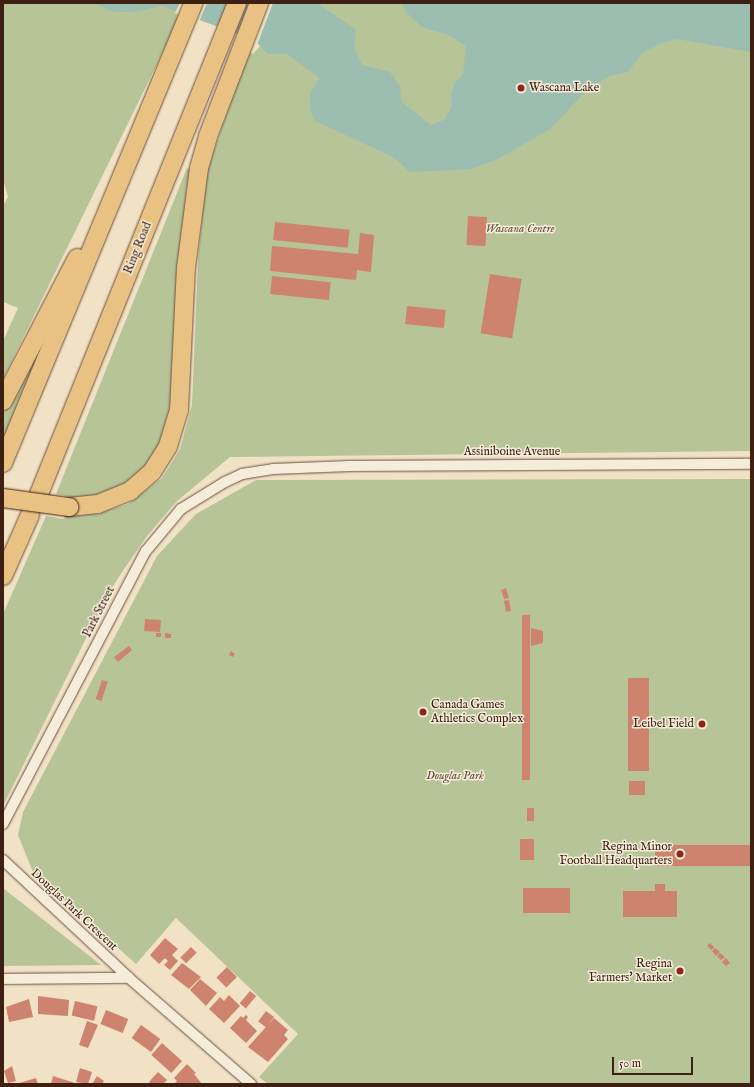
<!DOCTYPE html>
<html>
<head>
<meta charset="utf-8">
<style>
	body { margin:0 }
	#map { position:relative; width:754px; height:1087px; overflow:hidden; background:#f1e2c6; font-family:"IM FELL English",serif }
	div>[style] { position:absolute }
	.green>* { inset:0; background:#b7c497 }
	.water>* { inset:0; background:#9bbeb0 }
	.pier>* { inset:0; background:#f1e2c6 }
	.building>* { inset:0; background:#cd836e; transform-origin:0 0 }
	.roads { filter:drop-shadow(0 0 1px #6b503f) drop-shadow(0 0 1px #6b503f) }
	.minor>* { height:10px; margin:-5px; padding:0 5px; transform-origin:5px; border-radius:5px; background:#f6ecda }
	.motorway>* { height:18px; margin:-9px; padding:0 9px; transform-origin:9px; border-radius:9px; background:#e8c183 }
	.bridges { filter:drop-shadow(0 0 1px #3e2012) drop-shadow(0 0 1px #3e2012) }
	.motorway-bridge>* { height:18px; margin:-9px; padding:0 9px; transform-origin:9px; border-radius:9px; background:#e8c183 }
	.dots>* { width:11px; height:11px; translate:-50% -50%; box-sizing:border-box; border:2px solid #f6ecda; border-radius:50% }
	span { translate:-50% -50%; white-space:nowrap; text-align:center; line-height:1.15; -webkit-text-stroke:3px #f6ecda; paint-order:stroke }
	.poi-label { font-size:12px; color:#3e2012 }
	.left { translate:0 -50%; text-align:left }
	.right { translate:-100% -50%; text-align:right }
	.park-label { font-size:12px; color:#62513a; font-style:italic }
	.street-label { font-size:12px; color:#3e2012 }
	.frame { position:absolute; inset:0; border:4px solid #3e2012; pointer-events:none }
	.scale { position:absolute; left:612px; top:1057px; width:81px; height:18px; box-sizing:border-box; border:2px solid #3e2012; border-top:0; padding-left:5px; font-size:12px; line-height:14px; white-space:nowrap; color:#3e2012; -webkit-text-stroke:3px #f6ecda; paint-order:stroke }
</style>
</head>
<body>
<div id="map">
	<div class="green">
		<i style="clip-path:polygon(3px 3px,151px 3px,182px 13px,3px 379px,3px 341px,18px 308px,3px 302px,3px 206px,8px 197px,3px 179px)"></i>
		<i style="clip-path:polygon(280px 3px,751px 3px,751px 451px,230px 457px,177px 501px,147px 536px,120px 575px,107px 596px,3px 806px,3px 614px,46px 516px,64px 519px,66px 514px,98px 513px,128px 504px,162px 478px,180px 449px,192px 405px,198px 260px,206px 175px,247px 52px,253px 54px,260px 46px)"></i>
		<i style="clip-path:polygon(187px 168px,196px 172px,172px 420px,147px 470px,109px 494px,76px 498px,56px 494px)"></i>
		<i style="clip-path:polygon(64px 292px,65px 292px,3px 442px,3px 414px)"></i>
		<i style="clip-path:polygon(751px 479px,751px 1084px,268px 1084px,259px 1077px,298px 1034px,176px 918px,136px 964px,33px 872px,18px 835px,23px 812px,157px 556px,196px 514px,256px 480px)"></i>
		<i style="clip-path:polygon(3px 888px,101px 965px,3px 966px)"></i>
	</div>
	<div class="water">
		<i style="clip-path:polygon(94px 3px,317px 3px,356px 30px,354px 47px,362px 65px,390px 72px,400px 86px,402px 102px,431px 125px,444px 120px,452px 106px,451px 95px,454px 84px,463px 74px,466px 46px,449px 35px,422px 27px,407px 13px,402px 3px,751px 3px,751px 52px,677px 39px,662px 43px,642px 53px,628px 72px,609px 76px,587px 90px,550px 129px,498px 159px,472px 169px,410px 172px,393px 157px,315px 121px,310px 110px,310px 94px,319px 78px,287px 54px,268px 54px,254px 40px,161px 6px,134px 12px,114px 12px)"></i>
	</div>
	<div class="pier">
		<i style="clip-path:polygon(180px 3px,207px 3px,199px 22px,175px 13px)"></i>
		<i style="clip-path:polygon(251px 3px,273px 3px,257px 45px,253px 42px)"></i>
	</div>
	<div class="building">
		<i style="left:468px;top:216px;width:19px;height:29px;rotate:3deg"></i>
		<i style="left:275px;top:222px;width:75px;height:18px;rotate:6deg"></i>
		<i style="clip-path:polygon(360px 233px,374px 235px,371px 272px,357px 270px,356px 280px,270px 271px,272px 246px,358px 254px)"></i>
		<i style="left:490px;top:274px;width:32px;height:60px;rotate:9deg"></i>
		<i style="left:272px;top:276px;width:59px;height:18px;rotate:6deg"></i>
		<i style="left:407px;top:306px;width:39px;height:18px;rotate:6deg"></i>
		<i style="clip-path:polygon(506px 588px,509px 598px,504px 599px,501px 590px)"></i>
		<i style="left:509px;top:600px;width:11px;height:5px;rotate:80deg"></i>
		<i style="left:522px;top:615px;width:8px;height:165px"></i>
		<i style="left:145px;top:619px;width:16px;height:12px;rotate:4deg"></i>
		<i style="clip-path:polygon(531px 628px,543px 631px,543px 643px,531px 646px)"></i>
		<i style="left:156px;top:633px;width:5px;height:4px"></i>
		<i style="clip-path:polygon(165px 633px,171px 634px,171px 638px,165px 638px)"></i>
		<i style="clip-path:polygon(129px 646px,132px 650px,118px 662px,114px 657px)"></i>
		<i style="clip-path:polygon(231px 651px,235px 654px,233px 657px,229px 655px)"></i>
		<i style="left:628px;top:678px;width:21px;height:93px"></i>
		<i style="left:102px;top:680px;width:6px;height:20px;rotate:18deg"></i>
		<i style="left:629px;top:781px;width:16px;height:14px"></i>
		<i style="left:534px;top:808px;width:13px;height:7px;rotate:90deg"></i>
		<i style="left:520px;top:839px;width:14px;height:21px"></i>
		<i style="left:655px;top:845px;width:96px;height:21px"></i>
		<i style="clip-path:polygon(655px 884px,665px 884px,665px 891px,677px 891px,677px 917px,623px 917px,623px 891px,655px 891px)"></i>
		<i style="left:523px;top:888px;width:47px;height:25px"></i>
		<i style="clip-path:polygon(165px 938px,178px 949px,172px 955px,178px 961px,170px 970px,164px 965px,168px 961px,165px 958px,159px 964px,150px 955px)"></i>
		<i style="left:710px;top:943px;width:6px;height:4px;rotate:45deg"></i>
		<i style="left:191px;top:947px;width:8px;height:15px;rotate:45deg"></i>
		<i style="clip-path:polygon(715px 948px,720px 952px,716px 956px,712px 951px)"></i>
		<i style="clip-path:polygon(720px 953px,725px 957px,721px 960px,717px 956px)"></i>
		<i style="clip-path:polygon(726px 958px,730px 963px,726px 966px,722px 962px)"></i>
		<i style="clip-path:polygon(182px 963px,201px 977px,189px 989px,171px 975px)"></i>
		<i style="left:227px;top:967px;width:14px;height:15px;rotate:45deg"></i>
		<i style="clip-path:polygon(200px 979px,217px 993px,206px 1006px,190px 990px)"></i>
		<i style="left:250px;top:991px;width:8px;height:16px;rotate:40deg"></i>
		<i style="clip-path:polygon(229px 995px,240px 1006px,224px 1023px,209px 1009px,220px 997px,224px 1001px)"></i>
		<i style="clip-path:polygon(38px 996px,69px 1000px,68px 1016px,38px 1014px)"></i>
		<i style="clip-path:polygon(29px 999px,33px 1017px,9px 1022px,6px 1007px)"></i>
		<i style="left:75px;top:1001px;width:23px;height:15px;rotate:13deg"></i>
		<i style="left:106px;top:1010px;width:24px;height:15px;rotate:22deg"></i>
		<i style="left:266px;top:1011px;width:10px;height:13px;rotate:37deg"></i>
		<i style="clip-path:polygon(246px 1015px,248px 1017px,246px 1020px,257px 1031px,246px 1043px,230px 1028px,241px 1016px,243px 1018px)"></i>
		<i style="clip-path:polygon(274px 1018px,288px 1030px,284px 1035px,288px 1039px,268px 1062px,248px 1047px)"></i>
		<i style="clip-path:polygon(87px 1021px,98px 1025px,88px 1048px,79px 1045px)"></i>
		<i style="left:141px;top:1025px;width:24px;height:16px;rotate:36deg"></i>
		<i style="left:162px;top:1043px;width:27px;height:16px;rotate:42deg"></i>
		<i style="clip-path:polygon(187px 1064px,196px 1073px,194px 1074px,202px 1084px,174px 1084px,177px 1081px,174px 1078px)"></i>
		<i style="clip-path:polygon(12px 1066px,16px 1081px,8px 1083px,4px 1071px)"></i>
		<i style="clip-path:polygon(80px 1068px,92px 1072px,88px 1084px,76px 1082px)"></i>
		<i style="clip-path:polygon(158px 1072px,167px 1080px,163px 1084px,151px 1084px,149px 1082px)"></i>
		<i style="clip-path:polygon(53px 1076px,78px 1084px,51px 1084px)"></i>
		<i style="clip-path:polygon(97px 1076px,104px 1081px,102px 1084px,92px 1084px)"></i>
		<i style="clip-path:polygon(36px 1078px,38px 1084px,16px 1084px)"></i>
	</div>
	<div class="roads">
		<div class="minor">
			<i style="left:3px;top:824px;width:308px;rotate:-62.4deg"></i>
			<i style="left:146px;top:551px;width:55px;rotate:-50.2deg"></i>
			<i style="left:181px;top:509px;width:52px;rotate:-31.5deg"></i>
			<i style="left:225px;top:482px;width:19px;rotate:-25deg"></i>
			<i style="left:242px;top:474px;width:31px;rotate:-9deg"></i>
			<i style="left:273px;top:469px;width:77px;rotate:-2.2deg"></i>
			<i style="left:350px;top:466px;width:401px;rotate:-0.3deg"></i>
			<i style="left:3px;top:860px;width:173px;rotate:43.1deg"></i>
			<i style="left:129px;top:978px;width:162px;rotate:41deg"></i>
			<i style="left:3px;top:979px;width:126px;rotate:-0.5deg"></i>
		</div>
		<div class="motorway">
			<i style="left:3px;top:401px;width:161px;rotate:-62.6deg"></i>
			<i style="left:3px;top:463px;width:498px;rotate:-67.5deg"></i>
			<i style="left:39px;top:494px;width:529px;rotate:-68.04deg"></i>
			<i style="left:69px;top:507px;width:29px;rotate:-6deg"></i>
			<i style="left:98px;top:504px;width:35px;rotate:-22deg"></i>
			<i style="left:130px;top:491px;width:29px;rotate:-41deg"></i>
			<i style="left:152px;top:472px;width:31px;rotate:-58deg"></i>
			<i style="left:168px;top:446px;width:38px;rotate:-73deg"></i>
			<i style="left:179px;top:410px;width:142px;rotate:-87.2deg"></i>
			<i style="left:186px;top:268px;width:101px;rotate:-82.6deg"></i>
			<i style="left:199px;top:168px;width:33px;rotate:-74deg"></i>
			<i style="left:208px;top:136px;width:142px;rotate:-69deg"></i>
			<i style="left:3px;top:576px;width:67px;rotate:-66.1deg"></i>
		</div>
	</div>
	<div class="bridges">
		<div class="motorway-bridge">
			<i style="left:3px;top:498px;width:67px;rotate:7.8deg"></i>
		</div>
	</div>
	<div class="dots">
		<i style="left:521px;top:88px;background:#8f2418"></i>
		<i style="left:423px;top:712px;background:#8f2418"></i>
		<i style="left:702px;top:724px;background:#8f2418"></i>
		<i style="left:680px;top:854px;background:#8f2418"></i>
		<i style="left:680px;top:971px;background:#8f2418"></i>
	</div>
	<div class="poi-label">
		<span class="left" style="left:529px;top:88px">Wascana Lake</span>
		<span class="left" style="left:431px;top:712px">Canada Games<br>Athletics Complex</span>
		<span class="right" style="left:694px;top:724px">Leibel Field</span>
		<span class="right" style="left:672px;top:854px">Regina Minor<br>Football Headquarters</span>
		<span class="right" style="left:672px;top:971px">Regina<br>Farmers' Market</span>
	</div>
	<div class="park-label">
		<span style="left:520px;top:229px">Wascana Centre</span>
		<span style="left:455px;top:776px">Douglas Park</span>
	</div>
	<div class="street-label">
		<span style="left:138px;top:248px;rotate:-68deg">Ring Road</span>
		<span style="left:512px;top:452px">Assiniboine Avenue</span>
		<span style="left:99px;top:612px;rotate:-63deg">Park Street</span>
		<span style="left:74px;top:910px;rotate:43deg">Douglas Park Crescent</span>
	</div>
	<div class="frame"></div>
	<div class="scale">50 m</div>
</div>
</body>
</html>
